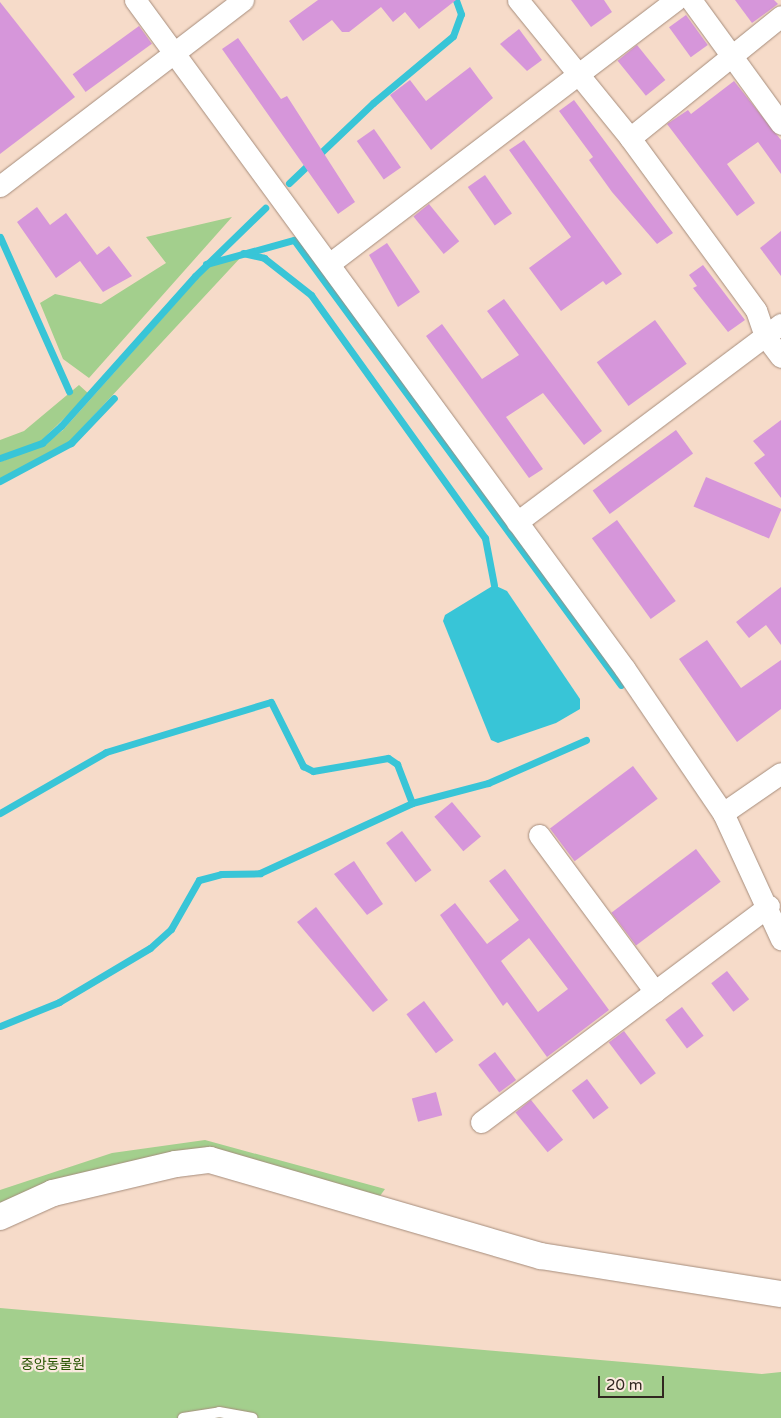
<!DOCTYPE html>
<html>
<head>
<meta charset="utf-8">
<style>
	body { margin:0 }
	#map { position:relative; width:781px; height:1418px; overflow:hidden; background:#f6dbc9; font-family:"Varela Round","Noto Sans KR",sans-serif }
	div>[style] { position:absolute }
	.green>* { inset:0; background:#a3cf8d }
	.water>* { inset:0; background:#38c5d7 }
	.stream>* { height:7px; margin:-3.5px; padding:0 3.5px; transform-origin:3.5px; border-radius:3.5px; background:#38c5d7 }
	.building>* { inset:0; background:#d696da; transform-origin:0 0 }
	.roads { filter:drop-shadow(0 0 1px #a68d7c) drop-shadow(0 0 1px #a68d7c) }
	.service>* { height:10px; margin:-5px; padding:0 5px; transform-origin:5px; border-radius:5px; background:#fff }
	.minor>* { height:21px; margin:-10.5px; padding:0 10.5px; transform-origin:10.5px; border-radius:10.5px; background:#fff }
	.tertiary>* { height:26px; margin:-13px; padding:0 13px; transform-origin:13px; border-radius:13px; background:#fff }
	span { translate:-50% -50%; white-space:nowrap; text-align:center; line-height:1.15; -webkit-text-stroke:4.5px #fbeadf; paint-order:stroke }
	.park-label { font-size:14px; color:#275400 }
	.scale { position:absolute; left:598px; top:1376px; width:66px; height:22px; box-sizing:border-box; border:2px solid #312720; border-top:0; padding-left:6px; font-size:15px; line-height:18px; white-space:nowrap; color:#312720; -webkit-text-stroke:4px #fbeadf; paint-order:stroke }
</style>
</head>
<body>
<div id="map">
	<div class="green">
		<i style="clip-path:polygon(232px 217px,89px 378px,63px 359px,40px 303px,55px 294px,101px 304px,166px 263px,146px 237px)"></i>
		<i style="clip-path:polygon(242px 256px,70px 441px,0 479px,0 462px,44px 445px,63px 430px,208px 267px)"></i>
		<i style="clip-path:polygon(79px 385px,89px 394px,41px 441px,0 456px,0 440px,24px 431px)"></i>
		<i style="clip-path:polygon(205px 1140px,385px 1189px,377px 1200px,233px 1157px,0 1205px,0 1190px,112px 1153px)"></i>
		<i style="clip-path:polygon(0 1308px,762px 1374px,781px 1372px,781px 1418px,0 1418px)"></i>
	</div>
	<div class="water">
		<i style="clip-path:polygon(494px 585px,507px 591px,580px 699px,580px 709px,556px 723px,498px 743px,491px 740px,443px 621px,445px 615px)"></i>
	</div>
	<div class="stream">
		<i style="left:289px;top:183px;width:116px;rotate:-43.6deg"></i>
		<i style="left:373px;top:103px;width:104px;rotate:-39.9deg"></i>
		<i style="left:453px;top:36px;width:23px;rotate:-70deg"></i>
		<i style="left:461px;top:14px;width:15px;rotate:-110deg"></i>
		<i style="left:0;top:237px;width:169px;rotate:65.9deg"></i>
		<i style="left:243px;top:253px;width:22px;rotate:13deg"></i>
		<i style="left:264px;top:258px;width:60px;rotate:38.2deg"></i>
		<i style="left:311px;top:295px;width:299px;rotate:54.4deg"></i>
		<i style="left:485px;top:538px;width:48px;rotate:79.2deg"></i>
		<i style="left:206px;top:264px;width:91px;rotate:-15.3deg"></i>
		<i style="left:294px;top:240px;width:552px;rotate:53.69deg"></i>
		<i style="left:0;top:458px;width:45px;rotate:-19.7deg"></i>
		<i style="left:42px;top:443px;width:25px;rotate:-42deg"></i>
		<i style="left:61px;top:426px;width:201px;rotate:-48.2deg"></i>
		<i style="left:195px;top:276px;width:98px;rotate:-44.2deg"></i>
		<i style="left:0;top:481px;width:81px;rotate:-28.2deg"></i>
		<i style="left:71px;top:443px;width:62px;rotate:-46.3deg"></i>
		<i style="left:0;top:813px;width:122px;rotate:-29.9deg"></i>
		<i style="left:106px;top:752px;width:172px;rotate:-16.9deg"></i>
		<i style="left:271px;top:702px;width:72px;rotate:63.4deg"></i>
		<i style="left:303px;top:766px;width:11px;rotate:27deg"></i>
		<i style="left:313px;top:771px;width:76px;rotate:-9.8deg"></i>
		<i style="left:388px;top:758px;width:11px;rotate:34deg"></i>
		<i style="left:397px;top:764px;width:42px;rotate:69deg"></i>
		<i style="left:412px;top:803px;width:79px;rotate:-14.7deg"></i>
		<i style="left:488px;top:783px;width:107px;rotate:-23.7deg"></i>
		<i style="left:0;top:1026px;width:64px;rotate:-22.1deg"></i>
		<i style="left:59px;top:1002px;width:106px;rotate:-30.7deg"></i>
		<i style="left:150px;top:948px;width:28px;rotate:-42deg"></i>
		<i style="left:171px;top:929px;width:56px;rotate:-60.3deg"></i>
		<i style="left:199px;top:880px;width:23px;rotate:-15deg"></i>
		<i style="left:221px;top:874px;width:39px;rotate:-1deg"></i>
		<i style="left:260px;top:873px;width:167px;rotate:-24.7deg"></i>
	</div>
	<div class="building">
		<i style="clip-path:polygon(318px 0,456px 0,419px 29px,405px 12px,393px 22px,381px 7px,349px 32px,342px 32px,332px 20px,303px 41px,289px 21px)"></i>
		<i style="clip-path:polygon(571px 0,604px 0,612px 12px,591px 27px)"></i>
		<i style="clip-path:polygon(735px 0,774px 0,778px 4px,752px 23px)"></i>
		<i style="clip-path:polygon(0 2px,75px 97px,0 154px)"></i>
		<i style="left:686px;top:15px;width:37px;height:21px;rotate:54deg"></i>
		<i style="left:139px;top:26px;width:22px;height:82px;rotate:54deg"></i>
		<i style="clip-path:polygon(519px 29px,542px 60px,527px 71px,500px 44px)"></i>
		<i style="clip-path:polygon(238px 38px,281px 99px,287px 96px,355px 202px,338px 214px,222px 49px)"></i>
		<i style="left:637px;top:45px;width:45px;height:25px;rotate:51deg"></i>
		<i style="clip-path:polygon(470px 67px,493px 98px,431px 150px,390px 95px,410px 80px,426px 101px)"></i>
		<i style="clip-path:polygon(734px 81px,781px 140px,781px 174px,758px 142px,727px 164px,755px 203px,737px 216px,667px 124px,688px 110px,691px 114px)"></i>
		<i style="clip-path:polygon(574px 100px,673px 233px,657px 244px,612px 192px,589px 160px,593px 157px,559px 111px)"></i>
		<i style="left:374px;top:129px;width:47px;height:21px;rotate:55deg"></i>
		<i style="clip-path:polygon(524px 140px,622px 274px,606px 285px,603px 281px,561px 311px,529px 268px,571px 237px,509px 150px)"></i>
		<i style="left:485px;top:175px;width:47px;height:21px;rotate:55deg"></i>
		<i style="left:429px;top:204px;width:48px;height:20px;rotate:51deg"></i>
		<i style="clip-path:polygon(37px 207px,50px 225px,66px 213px,97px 255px,109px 246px,132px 276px,103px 292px,80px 261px,56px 278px,17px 222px)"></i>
		<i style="clip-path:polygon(781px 231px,781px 276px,760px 248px)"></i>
		<i style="clip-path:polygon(387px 243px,420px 292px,398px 307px,369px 255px)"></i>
		<i style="clip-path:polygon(703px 265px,745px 320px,728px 332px,693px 288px,697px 286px,689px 275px)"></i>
		<i style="clip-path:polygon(504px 299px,602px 431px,584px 445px,543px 393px,506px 417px,543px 469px,529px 478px,426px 336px,442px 324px,482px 379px,519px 355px,487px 311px)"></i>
		<i style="left:655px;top:320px;width:54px;height:72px;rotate:54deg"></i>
		<i style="clip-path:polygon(781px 420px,781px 498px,754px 463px,765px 455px,753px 441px)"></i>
		<i style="left:676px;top:430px;width:29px;height:103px;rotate:54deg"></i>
		<i style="left:706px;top:477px;width:82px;height:32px;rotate:23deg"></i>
		<i style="left:617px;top:520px;width:100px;height:31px;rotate:54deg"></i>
		<i style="clip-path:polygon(781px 587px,781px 645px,766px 625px,749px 638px,736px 622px)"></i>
		<i style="clip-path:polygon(707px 640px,741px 688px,781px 660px,781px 709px,737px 742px,679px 659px)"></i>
		<i style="left:633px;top:766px;width:41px;height:104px;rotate:53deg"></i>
		<i style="left:452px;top:802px;width:45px;height:23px;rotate:50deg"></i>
		<i style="left:402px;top:831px;width:49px;height:20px;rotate:53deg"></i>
		<i style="left:696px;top:849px;width:41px;height:106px;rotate:53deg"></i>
		<i style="clip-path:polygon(354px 861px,383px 904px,367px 915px,334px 874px)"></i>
		<i style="clip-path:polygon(evenodd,505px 869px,609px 1010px,547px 1057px,507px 1002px,503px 1006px,440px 915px,455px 903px,487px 944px,519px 920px,489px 881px,505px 869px,529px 938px,568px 989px,538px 1012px,501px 961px,529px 938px)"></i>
		<i style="clip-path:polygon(316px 907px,388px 1000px,373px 1012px,297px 922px)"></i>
		<i style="left:727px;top:971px;width:36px;height:20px;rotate:52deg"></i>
		<i style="left:424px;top:1001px;width:49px;height:22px;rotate:53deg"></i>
		<i style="left:682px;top:1007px;width:36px;height:21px;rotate:53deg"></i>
		<i style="left:624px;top:1031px;width:53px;height:19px;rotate:53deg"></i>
		<i style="left:495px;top:1052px;width:35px;height:21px;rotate:53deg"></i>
		<i style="left:587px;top:1079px;width:36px;height:19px;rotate:53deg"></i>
		<i style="left:436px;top:1092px;width:24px;height:25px;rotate:75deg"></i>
		<i style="left:531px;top:1100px;width:51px;height:20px;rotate:51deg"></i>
	</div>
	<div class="roads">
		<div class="service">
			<i style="left:183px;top:1418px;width:36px;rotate:-9deg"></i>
			<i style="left:219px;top:1412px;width:34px;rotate:10deg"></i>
		</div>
		<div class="minor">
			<i style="left:243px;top:0;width:87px;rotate:142.5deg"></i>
			<i style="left:174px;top:53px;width:763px;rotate:53.79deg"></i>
			<i style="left:625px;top:669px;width:174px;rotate:55.8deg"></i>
			<i style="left:723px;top:813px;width:139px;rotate:65.3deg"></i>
			<i style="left:518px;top:0;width:178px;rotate:50.9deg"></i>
			<i style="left:630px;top:138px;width:213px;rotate:53.8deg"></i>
			<i style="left:756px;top:310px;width:28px;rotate:71deg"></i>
			<i style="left:765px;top:336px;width:26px;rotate:53deg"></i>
			<i style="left:691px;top:0;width:153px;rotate:54deg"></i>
			<i style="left:630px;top:138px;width:194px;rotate:-38.9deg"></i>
			<i style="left:0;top:186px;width:219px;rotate:-37.4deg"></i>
			<i style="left:174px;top:53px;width:66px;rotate:-126.3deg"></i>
			<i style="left:329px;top:264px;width:436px;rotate:-37.3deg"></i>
			<i style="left:517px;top:522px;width:330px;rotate:-36.9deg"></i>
			<i style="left:723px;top:813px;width:70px;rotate:-34.6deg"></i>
			<i style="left:539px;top:835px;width:195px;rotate:53.5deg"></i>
			<i style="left:481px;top:1122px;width:360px;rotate:-36.9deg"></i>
		</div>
		<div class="tertiary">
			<i style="left:0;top:1217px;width:58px;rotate:-24.4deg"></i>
			<i style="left:53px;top:1193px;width:126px;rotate:-13.3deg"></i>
			<i style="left:176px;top:1164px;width:34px;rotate:-7deg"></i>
			<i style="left:210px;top:1160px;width:345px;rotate:16.2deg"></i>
			<i style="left:541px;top:1256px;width:243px;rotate:9deg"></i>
		</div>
	</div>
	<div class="park-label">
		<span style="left:53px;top:1365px">중앙동물원</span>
	</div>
	<div class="scale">20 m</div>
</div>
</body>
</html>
